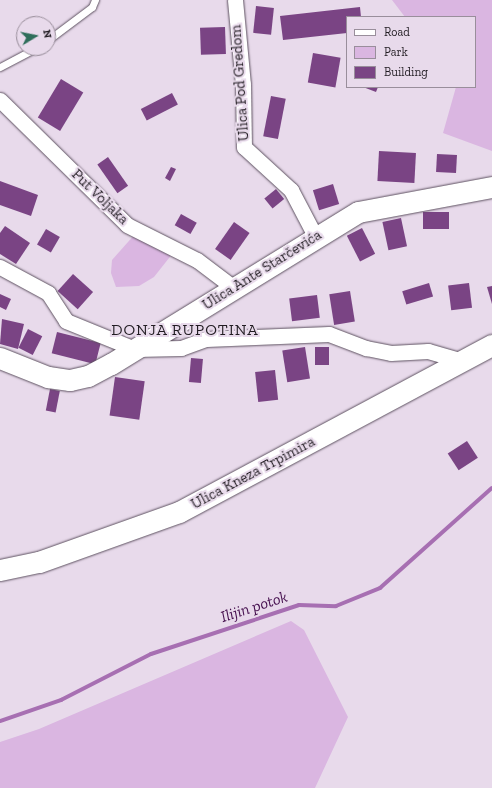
<!DOCTYPE html>
<html>
<head>
<meta charset="utf-8">
<style>
	body { margin:0 }
	#map { position:relative; width:492px; height:788px; overflow:hidden; background:#e8daeb; font-family:"Zilla Slab",serif }
	div>[style] { position:absolute }
	.green>* { inset:0; background:#dab6e1 }
	.stream>* { height:4px; margin:-2px; padding:0 2px; transform-origin:2px; border-radius:2px; background:#a76fb2 }
	.building>* { inset:0; background:#7a4484; transform-origin:0 0 }
	.roads { filter:drop-shadow(0 0 1px #5e5261) drop-shadow(0 0 1px #5e5261) }
	.lane>* { height:7px; margin:-3.5px; padding:0 3.5px; transform-origin:3.5px; border-radius:3.5px; background:#fff }
	.street>* { height:15px; margin:-7.5px; padding:0 7.5px; transform-origin:7.5px; border-radius:7.5px; background:#fff }
	.secondary>* { height:21px; margin:-10.5px; padding:0 10.5px; transform-origin:10.5px; border-radius:10.5px; background:#fff }
	span { translate:-50% -50%; white-space:nowrap; text-align:center; line-height:1.15; -webkit-text-stroke:4px #e8daeb; paint-order:stroke }
	.street-label { font-size:15px; color:#221d23 }
	.neighbourhood-label { font-size:16px; color:#221d23; letter-spacing:1px }
	.water-label { font-size:16px; color:#430c4c; font-style:italic }
	.legend { position:absolute; left:346px; top:16px; width:130px; height:72px; box-sizing:border-box; background:#e8daeb; border:1px solid #998e9b; margin:0; padding:5px 7px; list-style:none; font-size:12px; color:#221d23 }
	.legend li { display:flex; align-items:center; gap:8px; height:20px }
	.legend b { width:20px; border:1px solid #998e9b }
	.north { position:absolute; left:16px; top:16px; width:40px; height:40px; box-sizing:border-box; background:#e8daeb; border:1px solid #998e9b; border-radius:50%; rotate:80deg; font-size:11px; font-weight:700; line-height:16px; text-align:center; color:#221d23 }
	.north::after { content:''; display:block; margin:auto; width:14px; height:18px; background:#2f6e5b; clip-path:polygon(50% 0,100% 100%,50% 72%,0 100%) }
</style>
</head>
<body>
<div id="map">
	<div class="green">
		<i style="clip-path:polygon(392px 0,492px 0,492px 151px,443px 133px,456px 87px,475px 87px,475px 17px,405px 17px)"></i>
		<i style="clip-path:polygon(136px 233px,173px 253px,154px 277px,139px 286px,116px 287px,111px 273px,112px 260px)"></i>
		<i style="clip-path:polygon(291px 621px,304px 630px,348px 717px,315px 788px,0 788px,0 742px,39px 729px)"></i>
	</div>
	<div class="stream">
		<i style="left:0;top:721px;width:65px;rotate:-19deg"></i>
		<i style="left:61px;top:700px;width:101px;rotate:-27.1deg"></i>
		<i style="left:151px;top:654px;width:156px;rotate:-18.3deg"></i>
		<i style="left:299px;top:605px;width:37px;rotate:2deg"></i>
		<i style="left:336px;top:606px;width:48px;rotate:-22.2deg"></i>
		<i style="left:380px;top:588px;width:150px;rotate:-41.8deg"></i>
	</div>
	<div class="building">
		<i style="left:256px;top:6px;width:18px;height:27px;rotate:6deg"></i>
		<i style="clip-path:polygon(360px 7px,361px 17px,347px 17px,347px 33px,283px 40px,280px 16px)"></i>
		<i style="left:225px;top:27px;width:27px;height:25px;rotate:88deg"></i>
		<i style="left:313px;top:53px;width:28px;height:30px;rotate:10deg"></i>
		<i style="left:61px;top:79px;width:26px;height:45px;rotate:31deg"></i>
		<i style="clip-path:polygon(363px 87px,378px 87px,376px 92px)"></i>
		<i style="left:172px;top:93px;width:13px;height:35px;rotate:63deg"></i>
		<i style="left:271px;top:96px;width:15px;height:41px;rotate:11deg"></i>
		<i style="left:379px;top:151px;width:37px;height:30px;rotate:3deg"></i>
		<i style="left:437px;top:154px;width:20px;height:18px;rotate:3deg"></i>
		<i style="left:108px;top:157px;width:35px;height:13px;rotate:55deg"></i>
		<i style="clip-path:polygon(171px 167px,176px 169px,170px 181px,165px 178px)"></i>
		<i style="clip-path:polygon(0 181px,38px 195px,31px 216px,0 205px)"></i>
		<i style="left:333px;top:184px;width:21px;height:21px;rotate:73deg"></i>
		<i style="left:276px;top:189px;width:13px;height:15px;rotate:51deg"></i>
		<i style="left:423px;top:212px;width:26px;height:17px"></i>
		<i style="left:181px;top:214px;width:18px;height:13px;rotate:29deg"></i>
		<i style="left:401px;top:218px;width:29px;height:19px;rotate:78deg"></i>
		<i style="left:234px;top:222px;width:19px;height:33px;rotate:35deg"></i>
		<i style="clip-path:polygon(5px 226px,30px 243px,16px 264px,0 254px,0 233px)"></i>
		<i style="left:362px;top:228px;width:29px;height:17px;rotate:63deg"></i>
		<i style="left:46px;top:229px;width:16px;height:18px;rotate:30deg"></i>
		<i style="left:73px;top:274px;width:27px;height:23px;rotate:42deg"></i>
		<i style="left:429px;top:283px;width:14px;height:28px;rotate:73deg"></i>
		<i style="left:469px;top:283px;width:25px;height:21px;rotate:83deg"></i>
		<i style="clip-path:polygon(492px 286px,492px 304px,487px 287px)"></i>
		<i style="left:350px;top:291px;width:31px;height:21px;rotate:81deg"></i>
		<i style="clip-path:polygon(0 294px,11px 299px,6px 310px,0 307px)"></i>
		<i style="left:317px;top:295px;width:23px;height:28px;rotate:83deg"></i>
		<i style="clip-path:polygon(2px 319px,24px 324px,18px 349px,0 344px)"></i>
		<i style="left:28px;top:329px;width:16px;height:21px;rotate:27deg"></i>
		<i style="left:57px;top:332px;width:45px;height:22px;rotate:14deg"></i>
		<i style="left:305px;top:347px;width:32px;height:23px;rotate:81deg"></i>
		<i style="left:329px;top:347px;width:18px;height:14px;rotate:90deg"></i>
		<i style="left:191px;top:358px;width:12px;height:24px;rotate:5deg"></i>
		<i style="left:275px;top:370px;width:30px;height:20px;rotate:84deg"></i>
		<i style="left:115px;top:377px;width:30px;height:39px;rotate:8deg"></i>
		<i style="left:50px;top:389px;width:10px;height:22px;rotate:11deg"></i>
		<i style="left:467px;top:441px;width:20px;height:23px;rotate:57deg"></i>
	</div>
	<div class="roads">
		<div class="lane">
			<i style="left:48px;top:40px;width:55px;rotate:-36.9deg"></i>
			<i style="left:92px;top:7px;width:8px;rotate:-67deg"></i>
			<i style="left:0;top:67px;width:41px;rotate:-27.8deg"></i>
		</div>
		<div class="street">
			<i style="left:235px;top:0;width:84px;rotate:84.6deg"></i>
			<i style="left:243px;top:84px;width:63px;rotate:89.1deg"></i>
			<i style="left:244px;top:147px;width:64px;rotate:42.5deg"></i>
			<i style="left:291px;top:190px;width:52px;rotate:62.4deg"></i>
			<i style="left:0;top:100px;width:178px;rotate:44.5deg"></i>
			<i style="left:127px;top:225px;width:78px;rotate:26.6deg"></i>
			<i style="left:197px;top:260px;width:46px;rotate:37.1deg"></i>
			<i style="left:0;top:267px;width:55px;rotate:28.4deg"></i>
			<i style="left:48px;top:293px;width:33px;rotate:57deg"></i>
			<i style="left:66px;top:321px;width:74px;rotate:22.1deg"></i>
			<i style="left:135px;top:349px;width:46px;rotate:-1.2deg"></i>
			<i style="left:181px;top:348px;width:27px;rotate:-20deg"></i>
			<i style="left:206px;top:339px;width:123px;rotate:-2.3deg"></i>
			<i style="left:329px;top:334px;width:40px;rotate:21deg"></i>
			<i style="left:366px;top:348px;width:25px;rotate:11deg"></i>
			<i style="left:391px;top:353px;width:37px;rotate:-3deg"></i>
			<i style="left:428px;top:351px;width:36px;rotate:16deg"></i>
		</div>
		<div class="secondary">
			<i style="left:0;top:358px;width:52px;rotate:21.6deg"></i>
			<i style="left:48px;top:377px;width:22px;rotate:8deg"></i>
			<i style="left:70px;top:380px;width:18px;rotate:-13deg"></i>
			<i style="left:88px;top:376px;width:26px;rotate:-28deg"></i>
			<i style="left:111px;top:364px;width:290px;rotate:-31.6deg"></i>
			<i style="left:358px;top:212px;width:136px;rotate:-10.6deg"></i>
			<i style="left:0;top:570px;width:40px;rotate:-12deg"></i>
			<i style="left:39px;top:562px;width:149px;rotate:-19.7deg"></i>
			<i style="left:179px;top:512px;width:355px;rotate:-28.1deg"></i>
		</div>
	</div>
	<div class="street-label">
		<span style="left:240px;top:83px;rotate:-94deg">Ulica Pod Gredom</span>
		<span style="left:100px;top:197px;rotate:44deg">Put Voljaka</span>
		<span style="left:262px;top:270px;rotate:-32deg">Ulica Ante Starčevića</span>
		<span style="left:253px;top:473px;rotate:-28deg">Ulica Kneza Trpimira</span>
	</div>
	<div class="neighbourhood-label">
		<span style="left:185px;top:330px">DONJA RUPOTINA</span>
	</div>
	<div class="water-label">
		<span style="left:254px;top:607px;rotate:-18deg">Ilijin potok</span>
	</div>
	<ul class="legend">
	<li><b style="height:5px;background:#fff"></b>Road</li>
	<li><b style="height:11px;background:#dab6e1"></b>Park</li>
	<li><b style="height:11px;background:#7a4484"></b>Building</li>
	</ul>
	<div class="north">N</div>
</div>
</body>
</html>
